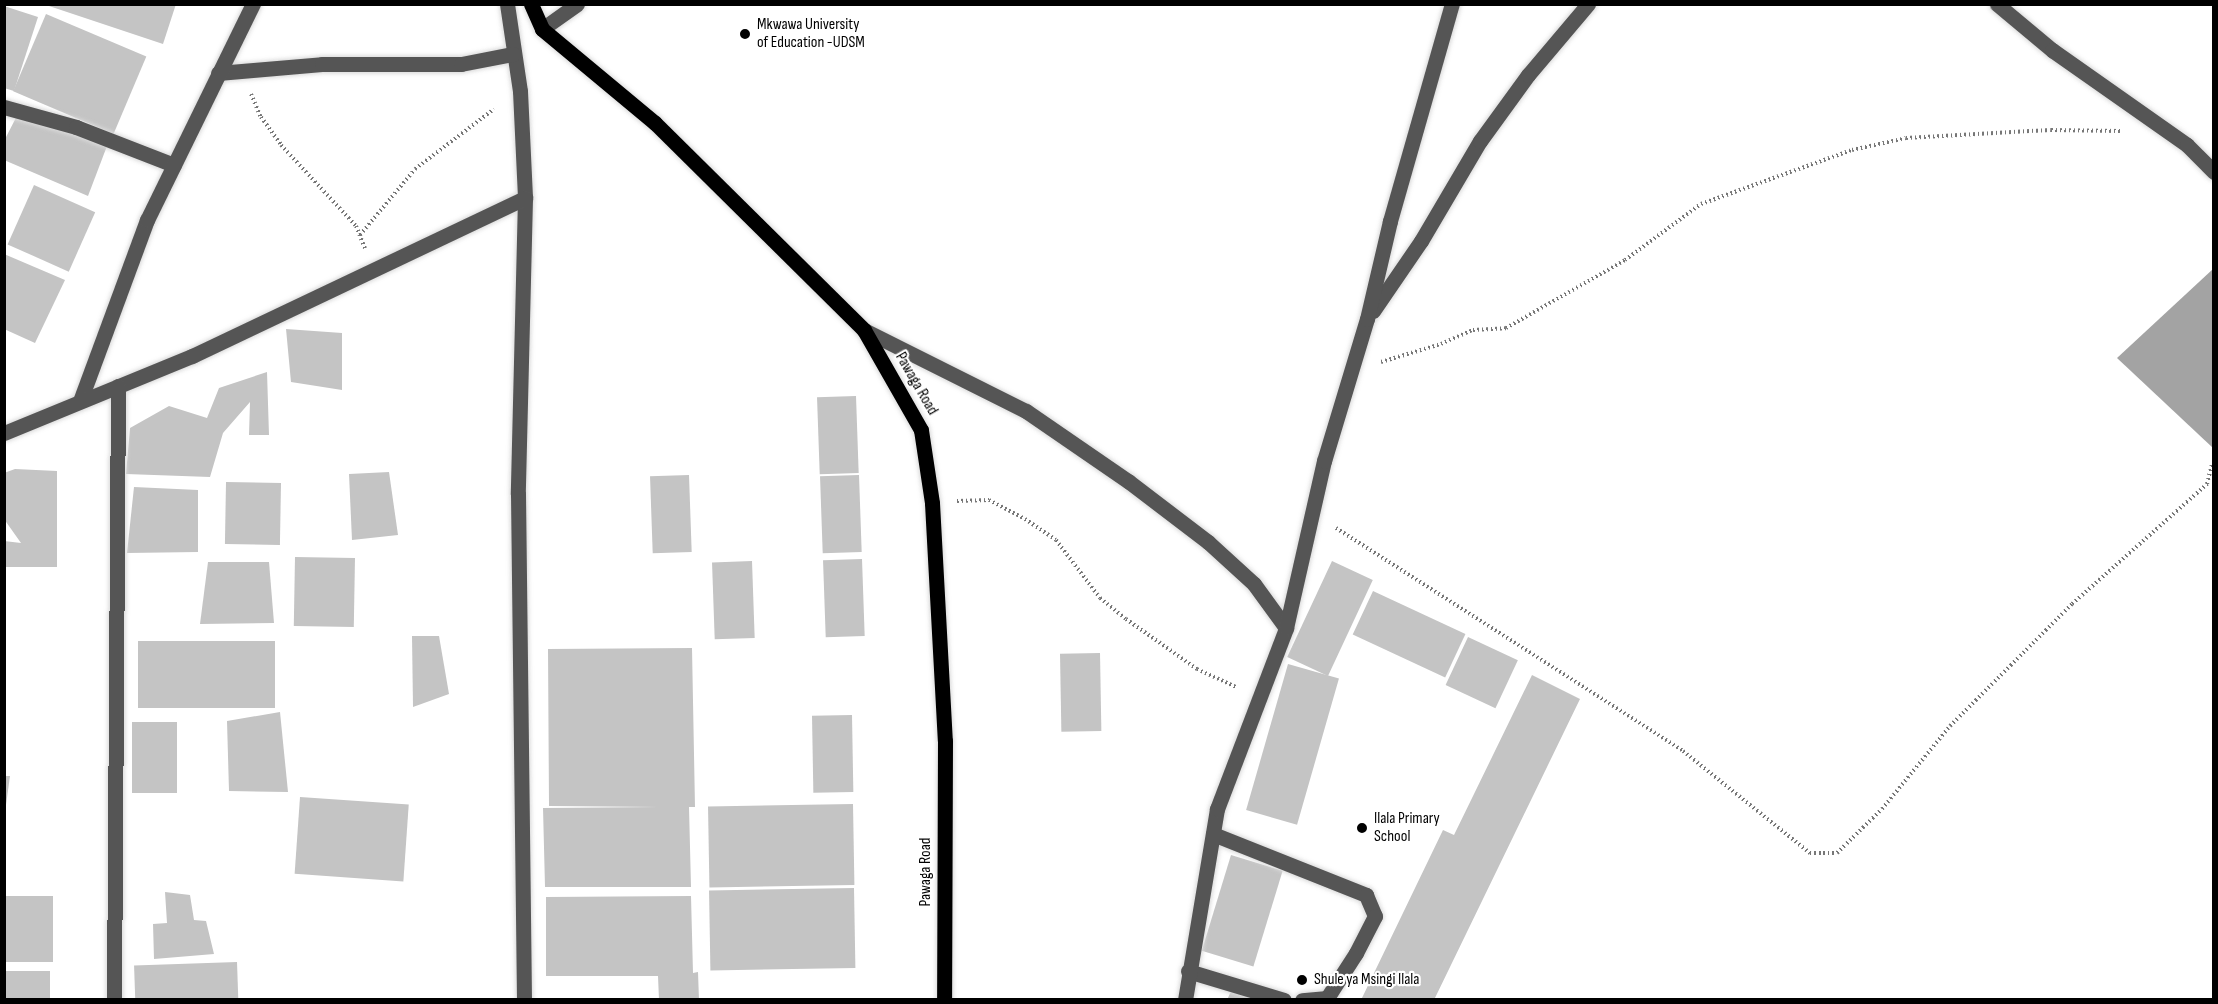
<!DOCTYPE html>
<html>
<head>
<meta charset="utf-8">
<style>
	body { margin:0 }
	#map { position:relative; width:2218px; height:1004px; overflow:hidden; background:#fff; font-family:"Sofia Sans Condensed",sans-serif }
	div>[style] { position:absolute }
	.water>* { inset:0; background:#a3a3a3 }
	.building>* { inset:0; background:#c4c4c4; transform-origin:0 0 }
	.path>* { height:4px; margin-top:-2px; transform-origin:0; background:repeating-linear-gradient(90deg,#777 0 1.5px,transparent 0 4.5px) }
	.roads { filter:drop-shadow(0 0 2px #dbdbdb) drop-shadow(0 0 2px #dbdbdb) }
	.minor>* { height:15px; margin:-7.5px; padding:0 7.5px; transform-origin:7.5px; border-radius:7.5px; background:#555 }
	.major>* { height:15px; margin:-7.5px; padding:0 7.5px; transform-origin:7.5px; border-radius:7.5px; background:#000 }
	.dots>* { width:16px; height:16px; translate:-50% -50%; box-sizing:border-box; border:3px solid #fff; border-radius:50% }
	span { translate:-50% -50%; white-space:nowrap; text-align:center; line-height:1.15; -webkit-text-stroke:4.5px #fff; paint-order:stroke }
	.poi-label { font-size:16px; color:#000 }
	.left { translate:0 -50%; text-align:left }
	.street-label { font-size:16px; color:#000 }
	.frame { position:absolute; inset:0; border:6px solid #000; pointer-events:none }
</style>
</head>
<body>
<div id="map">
	<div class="water">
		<i style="clip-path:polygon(2213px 269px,2213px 448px,2117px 358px)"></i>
	</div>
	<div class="building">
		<i style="clip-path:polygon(43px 4px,176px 4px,163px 44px)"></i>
		<i style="clip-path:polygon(4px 6px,38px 17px,14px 91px,4px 88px)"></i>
		<i style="left:46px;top:14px;width:109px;height:84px;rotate:23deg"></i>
		<i style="clip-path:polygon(21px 108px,107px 146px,88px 196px,4px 160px,4px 141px)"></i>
		<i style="left:34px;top:185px;width:67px;height:65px;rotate:24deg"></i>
		<i style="clip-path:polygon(4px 254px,65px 280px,35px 343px,4px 329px)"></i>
		<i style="clip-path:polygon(286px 329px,342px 333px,342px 390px,291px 382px)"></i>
		<i style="clip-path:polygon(267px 372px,269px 435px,249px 435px,250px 402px,223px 433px,210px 477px,126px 474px,130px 428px,169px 406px,207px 418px,219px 388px)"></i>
		<i style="left:856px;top:396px;width:77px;height:39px;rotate:88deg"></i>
		<i style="clip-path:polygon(15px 469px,57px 471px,57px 567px,4px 567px,4px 541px,21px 543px,4px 519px,4px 473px)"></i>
		<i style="clip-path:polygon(389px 472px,398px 535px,352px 540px,349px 474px)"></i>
		<i style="left:689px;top:475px;width:77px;height:39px;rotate:88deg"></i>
		<i style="left:859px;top:475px;width:77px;height:39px;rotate:88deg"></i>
		<i style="left:281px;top:483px;width:62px;height:55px;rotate:91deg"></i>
		<i style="clip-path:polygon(134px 487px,198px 490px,198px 552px,127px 553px)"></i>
		<i style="left:295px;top:557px;width:60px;height:69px;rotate:1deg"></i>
		<i style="left:862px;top:559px;width:77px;height:39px;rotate:88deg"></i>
		<i style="left:752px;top:561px;width:77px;height:40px;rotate:88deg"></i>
		<i style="left:1332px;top:561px;width:45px;height:106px;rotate:25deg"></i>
		<i style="clip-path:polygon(208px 562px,269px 562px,274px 623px,200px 624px)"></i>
		<i style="left:1373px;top:591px;width:102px;height:48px;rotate:25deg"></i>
		<i style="clip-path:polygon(412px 636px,439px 636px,449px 694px,413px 707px)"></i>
		<i style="left:1468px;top:637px;width:55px;height:53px;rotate:25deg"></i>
		<i style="left:138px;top:641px;width:137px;height:67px"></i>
		<i style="clip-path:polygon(692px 648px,695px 807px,689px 807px,691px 887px,545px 887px,543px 808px,659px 807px,549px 806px,548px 649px)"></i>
		<i style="left:1100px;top:653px;width:78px;height:40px;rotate:89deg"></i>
		<i style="left:1288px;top:664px;width:53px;height:152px;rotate:16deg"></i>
		<i style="clip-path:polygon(1532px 675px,1580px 699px,1434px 1000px,1361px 1000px,1443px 830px,1454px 835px)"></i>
		<i style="clip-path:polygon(280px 712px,288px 792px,229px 791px,227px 721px)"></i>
		<i style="left:852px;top:715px;width:77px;height:40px;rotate:89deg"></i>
		<i style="left:132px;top:722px;width:45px;height:71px"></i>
		<i style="clip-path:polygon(4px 776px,10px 776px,6px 805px,4px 805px)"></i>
		<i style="left:300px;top:797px;width:109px;height:77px;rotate:4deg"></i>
		<i style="left:853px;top:804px;width:81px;height:145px;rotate:89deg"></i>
		<i style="left:1231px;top:855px;width:54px;height:100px;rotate:17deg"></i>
		<i style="left:854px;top:888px;width:80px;height:145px;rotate:89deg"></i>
		<i style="clip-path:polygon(165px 892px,190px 895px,194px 920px,206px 921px,214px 954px,154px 959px,153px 924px,167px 923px)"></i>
		<i style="left:4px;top:896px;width:49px;height:66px"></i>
		<i style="clip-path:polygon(691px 896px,693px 973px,698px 972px,699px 1000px,659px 1000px,658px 976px,546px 976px,546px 897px)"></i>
		<i style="left:237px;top:962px;width:38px;height:103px;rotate:88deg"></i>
		<i style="left:4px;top:971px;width:46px;height:29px"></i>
		<i style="clip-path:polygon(1232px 989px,1254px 1000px,1227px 1000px)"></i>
	</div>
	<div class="path">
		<i style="left:251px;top:94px;width:25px;rotate:67deg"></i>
		<i style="left:261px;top:117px;width:34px;rotate:54deg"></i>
		<i style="left:281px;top:145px;width:110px;rotate:47.2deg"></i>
		<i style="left:356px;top:226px;width:24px;rotate:68deg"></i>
		<i style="left:360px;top:235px;width:86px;rotate:-50.2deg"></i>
		<i style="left:415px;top:169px;width:99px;rotate:-37.2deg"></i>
		<i style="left:1381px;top:362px;width:63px;rotate:-16.7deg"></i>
		<i style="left:1441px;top:344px;width:35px;rotate:-24deg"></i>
		<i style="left:1473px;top:330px;width:33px;rotate:-3deg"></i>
		<i style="left:1506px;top:328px;width:137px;rotate:-29.7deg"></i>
		<i style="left:1625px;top:260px;width:94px;rotate:-36.4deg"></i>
		<i style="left:1701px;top:204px;width:160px;rotate:-19.7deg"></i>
		<i style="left:1852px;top:150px;width:55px;rotate:-12.5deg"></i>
		<i style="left:1906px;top:138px;width:145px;rotate:-3.2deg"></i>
		<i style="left:2051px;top:130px;width:69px;rotate:0.8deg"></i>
		<i style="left:957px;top:501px;width:32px;rotate:-2deg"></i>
		<i style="left:989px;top:500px;width:41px;rotate:27.8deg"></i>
		<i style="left:1025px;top:519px;width:37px;rotate:34deg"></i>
		<i style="left:1056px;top:540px;width:73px;rotate:52.8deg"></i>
		<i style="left:1100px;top:598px;width:33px;rotate:39deg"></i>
		<i style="left:1126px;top:619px;width:87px;rotate:35.2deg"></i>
		<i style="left:1197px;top:669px;width:43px;rotate:24.8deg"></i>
		<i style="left:1336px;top:528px;width:412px;rotate:32.7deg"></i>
		<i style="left:1683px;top:751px;width:163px;rotate:38.8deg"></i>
		<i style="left:1810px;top:853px;width:27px"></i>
		<i style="left:1837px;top:853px;width:63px;rotate:-44.4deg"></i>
		<i style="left:1882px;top:809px;width:107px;rotate:-50.7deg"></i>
		<i style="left:1950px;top:726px;width:173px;rotate:-45deg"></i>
		<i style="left:2072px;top:604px;width:181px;rotate:-41.6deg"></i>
		<i style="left:2207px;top:484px;width:21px;rotate:-76deg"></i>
	</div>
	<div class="roads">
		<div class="minor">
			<i style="left:507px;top:4px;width:88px;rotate:81.5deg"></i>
			<i style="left:520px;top:91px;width:107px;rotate:87.3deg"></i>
			<i style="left:525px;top:198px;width:296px;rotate:91.4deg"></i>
			<i style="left:518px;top:494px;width:506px;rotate:89.32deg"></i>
			<i style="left:1997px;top:4px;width:72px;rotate:39.9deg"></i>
			<i style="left:2052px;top:50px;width:165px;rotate:35.1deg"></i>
			<i style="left:2187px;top:145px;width:38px;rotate:45deg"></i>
			<i style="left:542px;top:29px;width:43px;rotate:-35.5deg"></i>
			<i style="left:218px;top:73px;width:104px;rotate:-4.9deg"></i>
			<i style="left:322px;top:64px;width:139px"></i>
			<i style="left:461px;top:64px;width:53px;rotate:-10.9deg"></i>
			<i style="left:4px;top:107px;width:75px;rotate:15.5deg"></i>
			<i style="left:76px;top:127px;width:105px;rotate:21.2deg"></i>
			<i style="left:1373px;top:311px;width:85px;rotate:-55.6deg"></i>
			<i style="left:1421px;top:241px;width:116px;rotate:-59.5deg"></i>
			<i style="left:1480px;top:141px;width:82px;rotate:-54deg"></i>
			<i style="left:1528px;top:75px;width:93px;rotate:-49.8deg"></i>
			<i style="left:864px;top:330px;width:181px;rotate:26.6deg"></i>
			<i style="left:1026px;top:411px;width:124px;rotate:34.5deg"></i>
			<i style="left:1128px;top:481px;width:101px;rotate:37.3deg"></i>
			<i style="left:1208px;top:542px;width:62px;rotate:42.4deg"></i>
			<i style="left:1254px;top:584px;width:54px;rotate:54deg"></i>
			<i style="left:80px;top:401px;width:193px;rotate:-69.7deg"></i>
			<i style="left:147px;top:220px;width:241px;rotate:-63.9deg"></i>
			<i style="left:4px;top:433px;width:203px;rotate:-22.3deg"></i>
			<i style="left:192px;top:356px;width:369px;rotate:-25.4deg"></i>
			<i style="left:1213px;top:834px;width:165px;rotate:21.7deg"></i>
			<i style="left:1366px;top:895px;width:23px;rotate:67deg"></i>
			<i style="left:1375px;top:916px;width:42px;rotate:117.2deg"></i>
			<i style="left:1356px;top:953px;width:54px;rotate:122.8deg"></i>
			<i style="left:1327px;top:998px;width:25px;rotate:175deg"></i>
			<i style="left:1188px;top:971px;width:100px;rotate:16.8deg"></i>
			<i style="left:114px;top:1000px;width:614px;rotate:-89.63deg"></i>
			<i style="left:1185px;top:1000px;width:194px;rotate:-80.5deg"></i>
			<i style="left:1217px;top:809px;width:194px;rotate:-69.1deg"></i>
			<i style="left:1286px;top:628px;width:171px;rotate:-77.2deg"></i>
			<i style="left:1324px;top:461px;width:148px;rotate:-73.2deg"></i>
			<i style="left:1367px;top:319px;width:101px;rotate:-76.8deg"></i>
			<i style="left:1390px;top:221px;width:226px;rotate:-74.1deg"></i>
		</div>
		<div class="major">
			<i style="left:531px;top:4px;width:27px;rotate:66deg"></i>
			<i style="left:542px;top:29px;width:147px;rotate:39.8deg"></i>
			<i style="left:655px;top:123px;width:294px;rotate:44.7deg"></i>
			<i style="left:864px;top:330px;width:115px;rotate:60.3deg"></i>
			<i style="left:921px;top:430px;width:74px;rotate:81.4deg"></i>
			<i style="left:932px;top:503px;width:238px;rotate:86.9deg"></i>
			<i style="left:945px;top:741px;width:259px;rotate:90.2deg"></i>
		</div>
	</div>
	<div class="dots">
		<i style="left:745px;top:34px;background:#000"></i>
		<i style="left:1362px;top:828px;background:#000"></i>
		<i style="left:1302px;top:980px;background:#000"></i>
	</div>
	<div class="poi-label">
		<span class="left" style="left:757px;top:34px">Mkwawa University<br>of Education -UDSM</span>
		<span class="left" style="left:1374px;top:828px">Ilala Primary<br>School</span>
		<span class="left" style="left:1314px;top:980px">Shule ya Msingi Ilala</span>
	</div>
	<div class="street-label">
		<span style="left:916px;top:384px;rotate:60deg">Pawaga Road</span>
		<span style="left:926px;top:872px;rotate:-90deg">Pawaga Road</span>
	</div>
	<div class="frame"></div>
</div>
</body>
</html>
